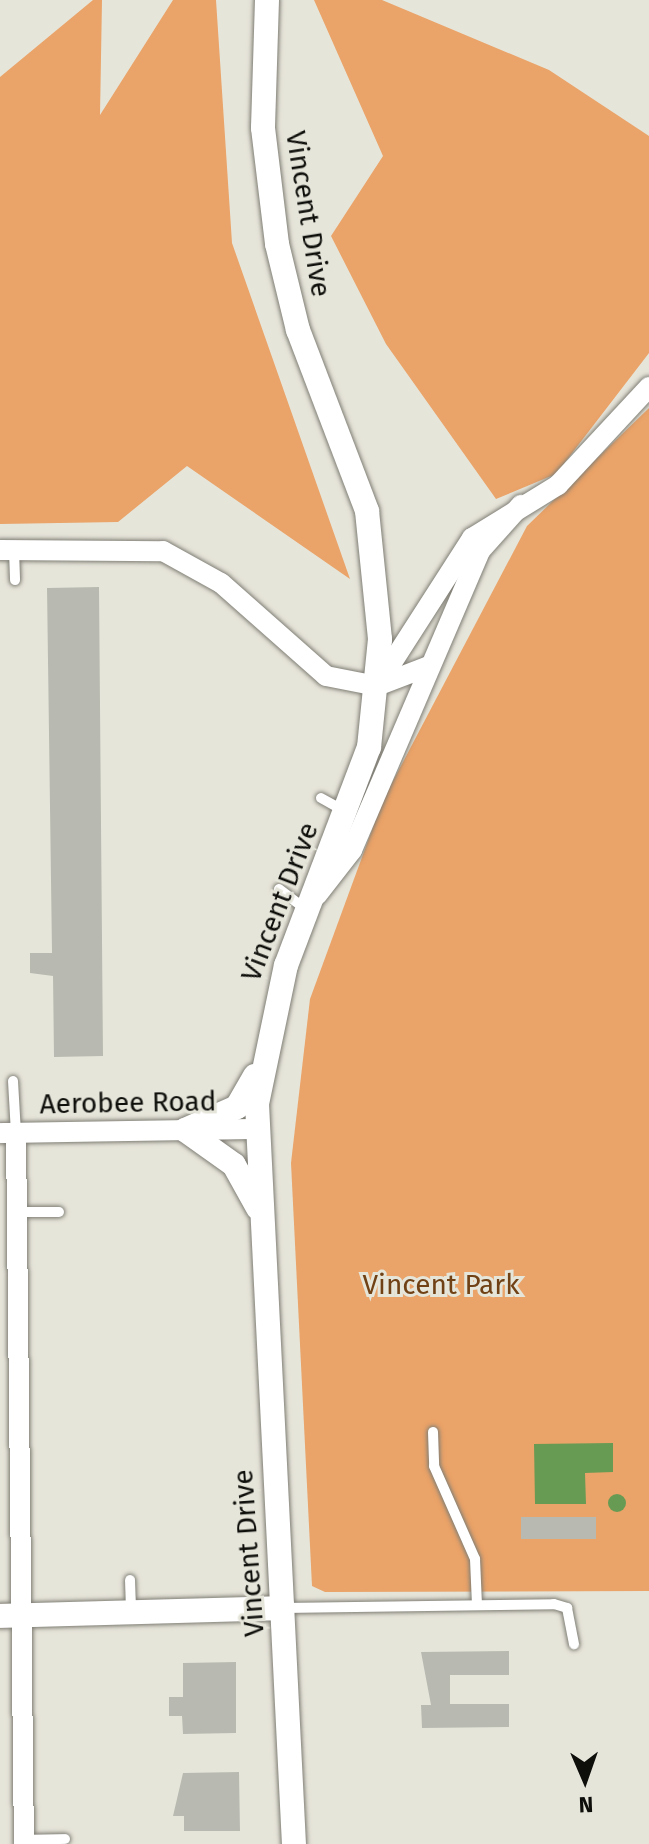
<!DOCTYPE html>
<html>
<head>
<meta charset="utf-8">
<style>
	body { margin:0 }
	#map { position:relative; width:649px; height:1844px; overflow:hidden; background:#e6e5da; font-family:"Fira Sans",sans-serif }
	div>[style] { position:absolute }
	.green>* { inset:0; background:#eaa368 }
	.water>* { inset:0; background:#679b54 }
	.round { border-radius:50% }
	.building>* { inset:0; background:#b8bab1; transform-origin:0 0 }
	.roads { filter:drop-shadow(0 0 2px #807e75) drop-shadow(0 0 2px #807e75) }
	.service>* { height:10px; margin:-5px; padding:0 5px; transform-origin:5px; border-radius:5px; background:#fff }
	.minor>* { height:20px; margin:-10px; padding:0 10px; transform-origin:10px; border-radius:10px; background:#fff }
	.tertiary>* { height:24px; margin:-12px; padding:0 12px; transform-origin:12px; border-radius:12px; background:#fff }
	span { translate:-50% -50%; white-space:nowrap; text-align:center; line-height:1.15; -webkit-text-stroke:6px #e6e5da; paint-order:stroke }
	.street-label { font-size:28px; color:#0e0e0b }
	.park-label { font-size:28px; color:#704114 }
	.north { position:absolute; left:545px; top:1740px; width:80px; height:80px; -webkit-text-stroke:6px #e6e5da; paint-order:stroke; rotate:178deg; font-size:22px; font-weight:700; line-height:32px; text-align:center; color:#0e0e0b }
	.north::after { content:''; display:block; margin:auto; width:28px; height:36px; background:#0e0e0b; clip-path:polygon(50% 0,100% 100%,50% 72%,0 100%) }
</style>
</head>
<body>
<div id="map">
	<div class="green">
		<i style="clip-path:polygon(93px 0,102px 0,100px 115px,173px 0,216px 0,232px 243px,350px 579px,187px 466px,118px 522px,0 524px,0 77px)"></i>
		<i style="clip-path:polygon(314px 0,382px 0,549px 70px,649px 136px,649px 353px,556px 474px,496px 499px,386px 344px,331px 236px,383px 156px)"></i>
		<i style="clip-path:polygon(649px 408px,649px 1591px,325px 1592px,312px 1586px,291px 1163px,310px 999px,383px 800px,527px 526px)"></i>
	</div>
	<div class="water">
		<i style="clip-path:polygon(613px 1443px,613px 1472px,585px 1473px,586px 1504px,535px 1504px,534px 1444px)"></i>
		<i class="round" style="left:608px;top:1494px;width:18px;height:18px"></i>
	</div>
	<div class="building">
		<i style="clip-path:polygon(99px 587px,103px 1056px,54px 1057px,53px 976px,30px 973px,30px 953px,52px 953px,47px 588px)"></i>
		<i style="left:596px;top:1517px;width:22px;height:75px;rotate:90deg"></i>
		<i style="clip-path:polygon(509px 1651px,509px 1675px,450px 1675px,450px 1704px,509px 1704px,509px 1727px,422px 1728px,421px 1705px,431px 1705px,421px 1652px)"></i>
		<i style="clip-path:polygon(236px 1662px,236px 1733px,183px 1734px,182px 1716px,169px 1716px,169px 1697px,183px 1697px,183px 1663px)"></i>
		<i style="clip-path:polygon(239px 1772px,240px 1831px,184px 1831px,184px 1816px,173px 1816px,183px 1773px)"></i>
	</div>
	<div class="roads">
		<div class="service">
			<i style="left:14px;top:550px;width:30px;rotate:88deg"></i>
			<i style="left:321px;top:798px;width:26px;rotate:29deg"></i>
			<i style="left:279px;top:889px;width:34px;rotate:37deg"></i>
			<i style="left:13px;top:1081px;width:52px;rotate:86.7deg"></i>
			<i style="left:16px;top:1212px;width:43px"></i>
			<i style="left:433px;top:1432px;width:34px;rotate:88deg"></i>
			<i style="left:434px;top:1466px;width:102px;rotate:66.2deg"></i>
			<i style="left:475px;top:1559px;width:46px;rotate:87.5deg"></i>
			<i style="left:130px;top:1580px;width:34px;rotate:88deg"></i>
			<i style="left:283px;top:1608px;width:271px;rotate:-0.8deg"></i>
			<i style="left:554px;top:1604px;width:14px;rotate:17deg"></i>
			<i style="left:567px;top:1608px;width:37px;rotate:79deg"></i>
			<i style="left:24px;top:1840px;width:41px;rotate:-1.4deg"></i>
		</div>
		<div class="minor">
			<i style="left:0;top:550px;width:163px;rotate:0.4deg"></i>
			<i style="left:163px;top:551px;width:66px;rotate:28.9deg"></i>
			<i style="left:221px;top:583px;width:140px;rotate:41.5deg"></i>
			<i style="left:326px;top:676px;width:52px;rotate:11.1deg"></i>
			<i style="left:377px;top:686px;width:56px;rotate:-21deg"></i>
			<i style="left:377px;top:686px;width:176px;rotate:-57.3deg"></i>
			<i style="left:472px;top:538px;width:101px;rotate:-31.6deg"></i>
			<i style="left:558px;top:485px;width:134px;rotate:-47.1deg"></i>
			<i style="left:317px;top:895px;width:57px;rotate:-52.1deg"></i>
			<i style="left:352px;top:850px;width:325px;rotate:-66.8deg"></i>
			<i style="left:480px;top:551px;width:62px;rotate:-48.3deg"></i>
			<i style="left:0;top:1133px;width:257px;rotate:-0.9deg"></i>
			<i style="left:16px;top:1133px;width:711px;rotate:89.36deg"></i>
		</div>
		<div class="tertiary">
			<i style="left:267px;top:0;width:128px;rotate:91.8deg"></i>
			<i style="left:263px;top:128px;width:117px;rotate:83.1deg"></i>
			<i style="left:277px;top:244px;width:89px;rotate:76.3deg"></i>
			<i style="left:298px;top:330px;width:194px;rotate:69.1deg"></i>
			<i style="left:367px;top:511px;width:129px;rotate:84.2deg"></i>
			<i style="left:380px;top:639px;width:109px;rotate:95.8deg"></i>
			<i style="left:369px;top:747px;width:233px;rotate:110.8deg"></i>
			<i style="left:286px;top:965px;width:142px;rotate:101.8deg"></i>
			<i style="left:257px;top:1104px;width:741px;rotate:87.14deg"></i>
			<i style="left:185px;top:1130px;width:60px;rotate:35.5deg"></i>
			<i style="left:234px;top:1165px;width:49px;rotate:60.8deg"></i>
			<i style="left:185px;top:1130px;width:57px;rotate:-23.9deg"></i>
			<i style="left:237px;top:1107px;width:36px;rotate:-60deg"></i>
			<i style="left:0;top:1616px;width:283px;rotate:-1.6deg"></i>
		</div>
	</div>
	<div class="street-label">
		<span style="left:308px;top:214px;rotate:81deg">Vincent Drive</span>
		<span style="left:280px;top:902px;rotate:-69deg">Vincent Drive</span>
		<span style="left:128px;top:1103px;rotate:-1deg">Aerobee Road</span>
		<span style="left:249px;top:1553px;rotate:-94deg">Vincent Drive</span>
	</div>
	<div class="park-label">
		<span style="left:441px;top:1285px">Vincent Park</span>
	</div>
	<div class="north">N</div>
</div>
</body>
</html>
